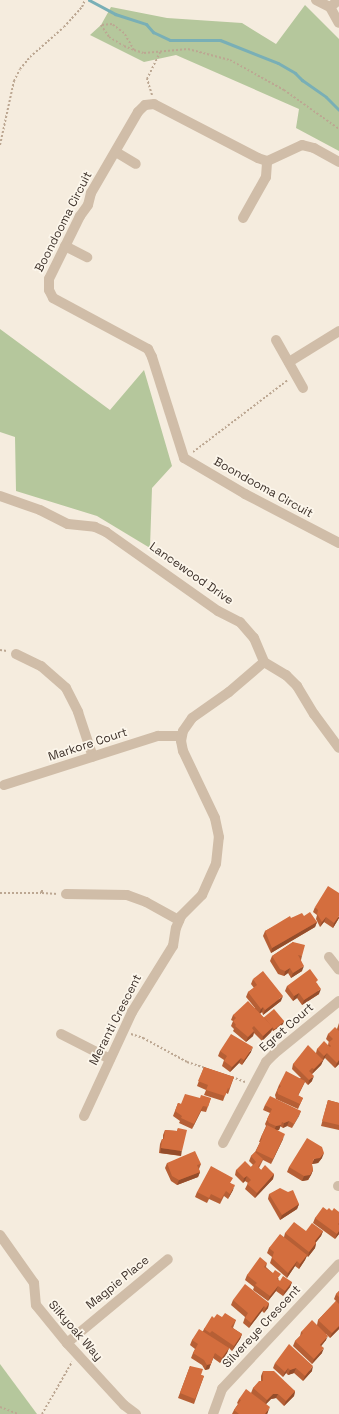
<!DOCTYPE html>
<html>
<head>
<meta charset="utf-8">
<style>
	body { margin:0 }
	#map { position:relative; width:339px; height:1414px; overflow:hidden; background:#f5ecde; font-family:"Space Grotesk",sans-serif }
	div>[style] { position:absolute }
	.green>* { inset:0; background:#b5c79c }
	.stream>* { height:3px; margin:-1.5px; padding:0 1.5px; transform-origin:1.5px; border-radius:1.5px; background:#79afb6 }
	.path>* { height:2px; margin-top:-1px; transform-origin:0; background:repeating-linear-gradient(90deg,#bca792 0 2px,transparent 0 4px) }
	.minor>* { height:10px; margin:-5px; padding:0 5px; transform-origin:5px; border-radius:5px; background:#d0bda8 }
	.wall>* { inset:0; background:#b65f35 }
	.shaded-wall>* { inset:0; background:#944d2b; transform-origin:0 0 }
	.building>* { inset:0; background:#d46e3e; transform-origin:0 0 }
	span { translate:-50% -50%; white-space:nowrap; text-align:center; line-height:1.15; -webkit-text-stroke:3.5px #fcf6eb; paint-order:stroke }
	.street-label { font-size:12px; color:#3c3029 }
</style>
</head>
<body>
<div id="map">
	<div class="green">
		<i style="clip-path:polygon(305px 5px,339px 39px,339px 151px,296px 128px,299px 109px,176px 55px,144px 62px,90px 35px,101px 25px,111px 7px,167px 18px,242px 23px,276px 44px)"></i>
		<i style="clip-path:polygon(0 329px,110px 410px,144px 370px,172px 466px,152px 488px,150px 548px,97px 516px,16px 491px,15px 437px,0 432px)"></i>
		<i style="clip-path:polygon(0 1364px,37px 1414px,0 1414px)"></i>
	</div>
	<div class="stream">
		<i style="left:89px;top:0;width:30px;rotate:28deg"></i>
		<i style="left:115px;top:14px;width:33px;rotate:18deg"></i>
		<i style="left:146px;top:24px;width:11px;rotate:49deg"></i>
		<i style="left:153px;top:32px;width:19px;rotate:25deg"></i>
		<i style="left:170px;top:40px;width:50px"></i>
		<i style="left:220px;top:40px;width:62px;rotate:21.6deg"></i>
		<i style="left:278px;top:63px;width:20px;rotate:30deg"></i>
		<i style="left:295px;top:73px;width:10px;rotate:45deg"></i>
		<i style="left:302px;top:80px;width:29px;rotate:35deg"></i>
		<i style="left:326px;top:97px;width:18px;rotate:45deg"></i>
	</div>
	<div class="path">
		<i style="left:134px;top:50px;width:20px;rotate:-120deg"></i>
		<i style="left:124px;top:33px;width:15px;rotate:-143deg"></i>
		<i style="left:112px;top:24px;width:11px;rotate:175deg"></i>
		<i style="left:101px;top:25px;width:14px;rotate:56deg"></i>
		<i style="left:109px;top:37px;width:17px;rotate:31deg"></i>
		<i style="left:124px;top:46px;width:11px;rotate:22deg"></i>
		<i style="left:134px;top:50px;width:10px;rotate:17deg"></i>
		<i style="left:144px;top:53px;width:44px;rotate:-5.2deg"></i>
		<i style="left:188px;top:49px;width:43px;rotate:14.7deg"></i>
		<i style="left:230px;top:60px;width:62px;rotate:29.1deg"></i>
		<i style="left:284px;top:90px;width:67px;rotate:35.3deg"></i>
		<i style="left:152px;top:95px;width:17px;rotate:-107deg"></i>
		<i style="left:147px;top:79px;width:30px;rotate:-64deg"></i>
		<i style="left:0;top:145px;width:66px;rotate:-77.7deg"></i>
		<i style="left:14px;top:81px;width:13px;rotate:-63deg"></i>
		<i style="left:20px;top:69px;width:16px;rotate:-50deg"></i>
		<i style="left:30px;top:57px;width:45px;rotate:-41.4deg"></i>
		<i style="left:64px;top:27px;width:27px;rotate:-48deg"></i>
		<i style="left:82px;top:7px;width:8px;rotate:-67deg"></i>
		<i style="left:193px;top:452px;width:119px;rotate:-37.2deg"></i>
		<i style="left:0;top:650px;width:7px;rotate:8deg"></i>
		<i style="left:0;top:893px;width:41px"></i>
		<i style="left:41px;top:893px;width:3px;rotate:-72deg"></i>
		<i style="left:42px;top:890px;width:3px;rotate:90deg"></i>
		<i style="left:42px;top:893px;width:16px;rotate:4deg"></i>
		<i style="left:131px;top:1034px;width:13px;rotate:18deg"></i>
		<i style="left:143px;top:1038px;width:50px;rotate:28.6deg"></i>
		<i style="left:187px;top:1062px;width:19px;rotate:18deg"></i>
		<i style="left:232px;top:1077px;width:14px;rotate:21deg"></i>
		<i style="left:0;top:1407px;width:19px;rotate:21deg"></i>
		<i style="left:42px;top:1414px;width:60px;rotate:-60deg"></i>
	</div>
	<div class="minor">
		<i style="left:316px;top:0;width:16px;rotate:27deg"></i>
		<i style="left:330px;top:7px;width:18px;rotate:61deg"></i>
		<i style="left:330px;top:7px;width:11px;rotate:-38deg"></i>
		<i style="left:116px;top:152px;width:23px;rotate:31deg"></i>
		<i style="left:339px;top:162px;width:29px;rotate:-151deg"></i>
		<i style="left:314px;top:148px;width:12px;rotate:-166deg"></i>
		<i style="left:302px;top:145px;width:38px;rotate:155deg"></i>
		<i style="left:267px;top:161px;width:9px;rotate:-162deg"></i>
		<i style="left:258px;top:158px;width:117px;rotate:-152.6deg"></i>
		<i style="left:154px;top:104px;width:9px;rotate:174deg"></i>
		<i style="left:145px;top:105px;width:10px;rotate:135deg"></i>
		<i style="left:138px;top:112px;width:94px;rotate:120.1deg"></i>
		<i style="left:91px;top:193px;width:12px;rotate:104deg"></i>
		<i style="left:88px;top:205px;width:14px;rotate:126deg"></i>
		<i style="left:80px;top:216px;width:70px;rotate:116.2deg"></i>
		<i style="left:49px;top:279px;width:11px;rotate:90deg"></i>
		<i style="left:49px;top:290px;width:9px;rotate:63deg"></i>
		<i style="left:53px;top:298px;width:108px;rotate:28.2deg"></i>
		<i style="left:148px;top:349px;width:9px;rotate:63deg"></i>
		<i style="left:152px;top:357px;width:106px;rotate:72.4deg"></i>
		<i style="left:184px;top:458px;width:71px;rotate:30.5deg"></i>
		<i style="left:245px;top:494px;width:106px;rotate:27.5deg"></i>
		<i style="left:243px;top:218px;width:47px;rotate:-60.7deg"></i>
		<i style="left:266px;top:177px;width:16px;rotate:-86deg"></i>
		<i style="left:65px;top:246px;width:25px;rotate:27deg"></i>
		<i style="left:276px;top:340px;width:55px;rotate:60.6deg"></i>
		<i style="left:289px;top:362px;width:59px;rotate:-31.8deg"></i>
		<i style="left:0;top:496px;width:42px;rotate:19.3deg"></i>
		<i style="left:40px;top:510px;width:31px;rotate:27deg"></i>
		<i style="left:68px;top:524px;width:27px;rotate:6deg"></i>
		<i style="left:95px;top:527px;width:12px;rotate:24deg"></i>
		<i style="left:106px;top:532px;width:137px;rotate:35.2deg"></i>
		<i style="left:218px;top:611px;width:25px;rotate:27deg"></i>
		<i style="left:240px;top:622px;width:21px;rotate:49deg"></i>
		<i style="left:254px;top:638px;width:26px;rotate:67deg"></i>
		<i style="left:264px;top:662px;width:26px;rotate:31deg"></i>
		<i style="left:286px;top:675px;width:16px;rotate:45deg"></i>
		<i style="left:297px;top:686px;width:33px;rotate:59deg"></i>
		<i style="left:314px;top:714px;width:42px;rotate:53.7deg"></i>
		<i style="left:16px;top:654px;width:28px;rotate:26deg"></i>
		<i style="left:41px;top:666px;width:33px;rotate:41deg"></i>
		<i style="left:66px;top:688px;width:27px;rotate:63deg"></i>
		<i style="left:78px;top:712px;width:47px;rotate:71.6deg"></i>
		<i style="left:4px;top:785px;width:162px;rotate:-17.7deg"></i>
		<i style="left:158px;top:736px;width:23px"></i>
		<i style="left:66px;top:894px;width:61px;rotate:0.9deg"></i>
		<i style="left:127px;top:895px;width:20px;rotate:20deg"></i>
		<i style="left:146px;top:902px;width:38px;rotate:29deg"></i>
		<i style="left:329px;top:957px;width:16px;rotate:52deg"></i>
		<i style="left:61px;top:1034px;width:55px;rotate:27deg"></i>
		<i style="left:84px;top:1116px;width:115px;rotate:-65.2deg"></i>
		<i style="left:132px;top:1012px;width:78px;rotate:-58.2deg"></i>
		<i style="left:173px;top:946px;width:18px;rotate:-81deg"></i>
		<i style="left:176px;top:928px;width:13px;rotate:-67deg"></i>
		<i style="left:181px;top:916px;width:30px;rotate:-45deg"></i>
		<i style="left:202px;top:895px;width:34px;rotate:-66deg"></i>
		<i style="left:216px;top:864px;width:27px;rotate:-84deg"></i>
		<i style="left:219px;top:837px;width:19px;rotate:-102deg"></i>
		<i style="left:215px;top:818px;width:74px;rotate:-115.5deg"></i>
		<i style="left:183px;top:751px;width:10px;rotate:-101deg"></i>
		<i style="left:181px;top:741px;width:10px;rotate:-79deg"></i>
		<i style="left:183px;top:731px;width:16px;rotate:-55deg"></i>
		<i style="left:192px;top:718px;width:45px;rotate:-35.1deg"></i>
		<i style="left:229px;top:692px;width:46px;rotate:-40.6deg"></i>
		<i style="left:223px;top:1143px;width:92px;rotate:-62deg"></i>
		<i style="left:266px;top:1062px;width:11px;rotate:-45deg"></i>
		<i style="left:274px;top:1054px;width:84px;rotate:-39.2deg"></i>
		<i style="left:338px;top:1186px;width:1px"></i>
		<i style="left:0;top:1235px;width:59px;rotate:54.7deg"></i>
		<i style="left:34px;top:1283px;width:22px;rotate:85deg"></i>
		<i style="left:36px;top:1305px;width:49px;rotate:50.8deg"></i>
		<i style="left:67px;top:1343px;width:84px;rotate:47.4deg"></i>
		<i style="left:124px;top:1405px;width:15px;rotate:37deg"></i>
		<i style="left:67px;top:1343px;width:131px;rotate:-39.7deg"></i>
		<i style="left:213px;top:1414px;width:27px;rotate:-70deg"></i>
		<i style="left:222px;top:1389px;width:171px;rotate:-46.9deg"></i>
	</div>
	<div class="wall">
		<i style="clip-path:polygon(315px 907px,339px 918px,333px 928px,324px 922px,320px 927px,316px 919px,317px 915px,313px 912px)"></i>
		<i style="clip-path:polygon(304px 916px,317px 922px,315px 927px,271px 953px,263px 936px,265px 931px,291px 918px)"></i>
		<i style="clip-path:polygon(293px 942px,302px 956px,301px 960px,302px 971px,291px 978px,288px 973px,284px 976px,278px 974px,270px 961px,272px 956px)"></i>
		<i style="clip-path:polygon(253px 979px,281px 1001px,263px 1015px,262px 1012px,260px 1014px,264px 1018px,264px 1017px,283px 1024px,273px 1031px,272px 1030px,271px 1032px,262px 1041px,254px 1033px,253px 1036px,246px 1042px,233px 1031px,234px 1029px,231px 1026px,233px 1021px,231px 1020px,233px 1015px,255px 1008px,246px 997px,248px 992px,254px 988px,251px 984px)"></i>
		<i style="clip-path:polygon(317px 983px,319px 994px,302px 1005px,297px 998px,293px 1001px,285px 991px,287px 986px)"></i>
		<i style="clip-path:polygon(339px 1023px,339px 1064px,335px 1068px,325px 1058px,323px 1060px,321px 1065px,312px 1074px,312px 1081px,308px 1085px,305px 1082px,298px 1096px,303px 1098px,298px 1109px,276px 1099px,275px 1095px,279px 1085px,301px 1078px,292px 1069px,293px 1064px,316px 1053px,317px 1049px,328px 1045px,329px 1042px,326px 1039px,328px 1034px,337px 1029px)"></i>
		<i style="clip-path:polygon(220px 1051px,251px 1052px,242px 1065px,239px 1063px,230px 1072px,222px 1066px,224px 1060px,218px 1056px)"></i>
		<i style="clip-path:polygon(204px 1067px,234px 1077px,228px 1094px,226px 1093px,223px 1101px,204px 1095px,206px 1090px,197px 1086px)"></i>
		<i style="clip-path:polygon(200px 1098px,211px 1098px,206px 1112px,201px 1111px,192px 1129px,179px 1123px,180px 1121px,173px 1116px,178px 1103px,181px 1104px)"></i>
		<i style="clip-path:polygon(328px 1100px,339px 1103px,339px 1130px,321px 1126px)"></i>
		<i style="clip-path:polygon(265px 1105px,301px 1111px,292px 1128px,287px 1126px,283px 1128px,280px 1126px,279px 1130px,277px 1130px,283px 1139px,271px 1164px,263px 1160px,259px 1168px,261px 1170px,274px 1174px,273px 1179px,255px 1198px,245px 1189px,248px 1183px,245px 1181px,243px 1183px,235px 1175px,236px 1170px,251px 1167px,253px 1165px,249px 1161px,251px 1156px,255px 1152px,260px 1142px,259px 1142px,261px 1137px,266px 1126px,265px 1124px,270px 1113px,263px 1110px)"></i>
		<i style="clip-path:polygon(178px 1128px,181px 1156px,159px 1153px,160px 1144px,162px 1139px,163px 1139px,163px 1135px,165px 1130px,177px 1131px)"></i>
		<i style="clip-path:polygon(322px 1158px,318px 1163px,312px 1164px,312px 1165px,313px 1170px,311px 1175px,308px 1180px,302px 1181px,287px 1172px,289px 1167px)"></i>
		<i style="clip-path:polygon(167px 1163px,201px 1164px,199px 1169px,200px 1172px,198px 1177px,177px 1185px,171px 1181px,165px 1168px)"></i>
		<i style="clip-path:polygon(231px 1183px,233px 1190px,228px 1199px,224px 1196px,220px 1204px,209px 1199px,207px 1203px,195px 1197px,197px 1192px)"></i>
		<i style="clip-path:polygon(269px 1194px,299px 1204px,297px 1209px,280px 1220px,268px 1199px)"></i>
		<i style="clip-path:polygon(327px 1210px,339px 1212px,339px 1234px,335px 1239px,313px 1223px,315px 1218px)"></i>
		<i style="clip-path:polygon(306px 1231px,323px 1231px,321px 1236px,316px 1242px,316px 1243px,315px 1248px,308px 1257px,307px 1256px,305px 1260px,299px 1269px,295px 1266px,287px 1278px,270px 1263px,272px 1257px,267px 1253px,269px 1248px,284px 1237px,285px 1233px)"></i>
		<i style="clip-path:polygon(267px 1263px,266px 1267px,279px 1279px,278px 1280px,280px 1281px,292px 1282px,290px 1287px,283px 1296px,276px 1291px,268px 1301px,253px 1290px,254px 1287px,245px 1280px,247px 1275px)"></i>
		<i style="clip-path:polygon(339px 1291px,339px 1329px,330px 1338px,326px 1334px,326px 1340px,321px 1346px,322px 1353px,312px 1364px,293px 1346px,295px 1341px,300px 1336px,301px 1332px,317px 1325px,318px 1320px,336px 1301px,334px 1299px,336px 1294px)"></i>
		<i style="clip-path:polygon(233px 1300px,269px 1303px,268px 1308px,264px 1313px,262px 1311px,249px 1328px,243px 1323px,245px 1317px,231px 1305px)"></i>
		<i style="clip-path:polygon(222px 1317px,236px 1320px,233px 1328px,242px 1334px,240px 1339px,232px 1351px,229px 1348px,227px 1353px,220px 1363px,213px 1358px,209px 1369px,205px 1370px,202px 1365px,191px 1358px,193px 1353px,195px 1349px,190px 1345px,192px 1340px,203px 1331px,204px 1329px,214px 1318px)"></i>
		<i style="clip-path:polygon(275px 1363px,312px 1371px,303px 1381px,294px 1373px,288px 1375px,286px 1373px,283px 1377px,273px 1368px)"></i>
		<i style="clip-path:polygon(190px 1366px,201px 1375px,204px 1376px,194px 1404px,178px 1398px)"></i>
		<i style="clip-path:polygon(263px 1371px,295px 1391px,294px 1396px,284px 1406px,276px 1398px,271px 1399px,266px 1404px,268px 1412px,267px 1414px,232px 1414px,234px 1410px,238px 1404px,237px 1403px,239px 1399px,251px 1393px,253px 1388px,261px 1381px,261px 1376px)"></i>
	</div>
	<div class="shaded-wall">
		<i style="clip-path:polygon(339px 916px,339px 918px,333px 928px,334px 923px)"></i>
		<i style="clip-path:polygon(326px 917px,324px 922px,320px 927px,322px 922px)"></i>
		<i style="clip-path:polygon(317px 922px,315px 927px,271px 953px,272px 948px)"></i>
		<i style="clip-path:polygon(304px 966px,302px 971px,291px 978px,293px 973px)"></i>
		<i style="clip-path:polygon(290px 968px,288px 973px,284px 976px,285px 971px)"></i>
		<i style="clip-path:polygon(321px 989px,319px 994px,302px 1005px,304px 1000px)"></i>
		<i style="clip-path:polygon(299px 993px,297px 998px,293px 1001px,294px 996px)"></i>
		<i style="clip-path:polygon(283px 996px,281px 1001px,263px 1015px,265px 1010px)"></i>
		<i style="clip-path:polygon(263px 1007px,262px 1012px,259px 1014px,261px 1009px)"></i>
		<i style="clip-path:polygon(284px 1021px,283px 1024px,273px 1031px,274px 1029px)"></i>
		<i style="clip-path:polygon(273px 1027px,271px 1032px,262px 1041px,263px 1036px)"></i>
		<i style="clip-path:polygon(254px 1031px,253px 1036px,246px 1042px,248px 1037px)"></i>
		<i style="clip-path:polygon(253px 1047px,251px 1052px,242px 1065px,244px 1060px)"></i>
		<i style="clip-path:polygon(327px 1053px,321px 1065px,312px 1074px,314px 1069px,323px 1060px,324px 1056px)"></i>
		<i style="clip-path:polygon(241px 1058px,239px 1063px,230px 1072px,232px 1067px)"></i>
		<i style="clip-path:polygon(339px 1060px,339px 1064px,335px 1068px,337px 1063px)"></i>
		<i style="clip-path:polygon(314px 1076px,312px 1081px,308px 1085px,309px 1080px)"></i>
		<i style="clip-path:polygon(203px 1106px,201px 1111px,192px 1129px,194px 1124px)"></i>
		<i style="clip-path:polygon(301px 1111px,299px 1116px,292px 1128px,294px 1124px)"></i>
		<i style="clip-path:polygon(289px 1121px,287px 1126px,283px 1128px,284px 1123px)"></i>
		<i style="clip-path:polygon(281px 1125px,279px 1130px,274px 1131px,276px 1126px)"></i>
		<i style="clip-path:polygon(285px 1134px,283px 1139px,271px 1164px,273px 1159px)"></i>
		<i style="left:161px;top:1148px;width:21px;height:5px;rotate:8deg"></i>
		<i style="clip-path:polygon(324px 1153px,322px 1158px,318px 1163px,312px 1164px,310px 1169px,314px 1159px)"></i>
		<i style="clip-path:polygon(313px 1170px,311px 1175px,308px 1180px,302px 1181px,304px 1176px)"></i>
		<i style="clip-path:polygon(200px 1172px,198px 1177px,177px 1185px,179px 1180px)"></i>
		<i style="clip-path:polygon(274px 1174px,273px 1179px,255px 1198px,257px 1193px)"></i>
		<i style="clip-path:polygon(247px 1176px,245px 1181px,243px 1183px,244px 1178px)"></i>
		<i style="clip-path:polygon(235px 1185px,233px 1190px,228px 1199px,230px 1194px)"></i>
		<i style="clip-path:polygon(299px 1204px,297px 1209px,280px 1220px,282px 1215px)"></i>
		<i style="clip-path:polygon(323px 1231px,321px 1236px,313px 1246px,315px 1241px)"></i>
		<i style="clip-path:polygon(339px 1231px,339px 1234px,335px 1239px,337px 1234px)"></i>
		<i style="clip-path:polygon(316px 1243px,315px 1248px,308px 1257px,309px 1252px)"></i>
		<i style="clip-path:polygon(307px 1255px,305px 1260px,299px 1269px,300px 1264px)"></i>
		<i style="clip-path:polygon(297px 1261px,295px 1266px,287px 1278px,288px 1273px)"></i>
		<i style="clip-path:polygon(292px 1282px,290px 1287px,283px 1296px,285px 1291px)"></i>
		<i style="clip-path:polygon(278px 1286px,276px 1291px,268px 1301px,270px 1296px)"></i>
		<i style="clip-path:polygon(269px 1303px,268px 1308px,264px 1313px,266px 1308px)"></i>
		<i style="clip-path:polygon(264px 1306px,262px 1311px,249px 1328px,251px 1323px)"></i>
		<i style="clip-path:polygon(339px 1326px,339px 1329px,330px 1338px,332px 1333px)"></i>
		<i style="clip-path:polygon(242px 1334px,240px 1339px,232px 1351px,234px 1346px)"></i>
		<i style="clip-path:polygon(328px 1336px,326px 1340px,318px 1350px,320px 1345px)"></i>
		<i style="clip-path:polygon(229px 1348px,227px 1353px,220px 1363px,222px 1358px)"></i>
		<i style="clip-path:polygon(324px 1348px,322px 1353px,312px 1364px,314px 1359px)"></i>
		<i style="clip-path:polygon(215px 1353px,209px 1369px,205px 1370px,207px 1365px)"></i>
		<i style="clip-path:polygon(313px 1366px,312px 1371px,303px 1381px,305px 1376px)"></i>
		<i style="clip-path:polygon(288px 1368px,286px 1373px,283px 1377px,285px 1372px)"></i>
		<i style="clip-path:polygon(296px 1368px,294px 1373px,288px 1375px,290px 1370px)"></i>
		<i style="clip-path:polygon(295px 1391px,294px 1396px,284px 1406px,286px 1401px)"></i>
		<i style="clip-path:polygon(273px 1394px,278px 1394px,276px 1398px,271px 1399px,265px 1405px,267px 1400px)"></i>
		<i style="clip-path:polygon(270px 1407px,267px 1414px,265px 1414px)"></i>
	</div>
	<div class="building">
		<i style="clip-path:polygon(328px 886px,339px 893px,339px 916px,334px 923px,326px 917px,322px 922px,317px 914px,318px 910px,315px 907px)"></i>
		<i style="clip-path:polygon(310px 912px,317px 922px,272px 948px,265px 931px,290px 916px,291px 918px,302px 913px,304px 916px)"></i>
		<i style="clip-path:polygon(293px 942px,305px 945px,302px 956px,298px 955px,304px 966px,293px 973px,290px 968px,285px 971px,280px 969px,272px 956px)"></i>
		<i style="clip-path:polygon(310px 969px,318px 980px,316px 982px,321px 989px,304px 1000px,299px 993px,294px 996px,287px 986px)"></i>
		<i style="clip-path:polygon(263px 971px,283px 996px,265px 1010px,263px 1007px,261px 1009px,248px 992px,257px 985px,253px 979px)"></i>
		<i style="clip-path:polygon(248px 1001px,273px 1027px,263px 1036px,254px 1026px,252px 1028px,254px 1031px,248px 1037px,235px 1026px,236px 1025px,233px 1021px,236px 1018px,233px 1015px)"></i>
		<i style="left:274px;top:1009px;width:16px;height:13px;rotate:50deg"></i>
		<i style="clip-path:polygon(335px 1027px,339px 1031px,339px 1060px,337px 1063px,327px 1053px,324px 1056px,317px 1049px,324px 1041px,330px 1047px,331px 1046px,328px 1043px,333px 1039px,328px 1034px)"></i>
		<i style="clip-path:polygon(231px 1034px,253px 1047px,244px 1060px,241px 1058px,232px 1067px,224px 1061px,227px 1056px,220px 1051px)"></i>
		<i style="clip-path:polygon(308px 1045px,323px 1060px,314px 1069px,312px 1068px,309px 1071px,314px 1076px,309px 1080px,293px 1064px)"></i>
		<i style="clip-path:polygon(204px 1067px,234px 1077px,229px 1089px,228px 1088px,225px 1096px,206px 1090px,208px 1085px,198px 1081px)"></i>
		<i style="clip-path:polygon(286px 1071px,305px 1081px,298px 1095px,303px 1098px,300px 1104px,278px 1094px,277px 1090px,281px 1086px,279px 1085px)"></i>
		<i style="clip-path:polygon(185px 1094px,200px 1098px,201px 1095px,211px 1098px,208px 1107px,203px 1106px,194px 1124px,181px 1118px,182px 1116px,175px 1111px,178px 1103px,181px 1104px)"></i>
		<i style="clip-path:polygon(270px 1096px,301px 1111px,294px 1124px,289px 1121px,284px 1123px,282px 1122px,281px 1125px,276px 1126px,269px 1123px,267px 1119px,272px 1109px,265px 1105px)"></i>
		<i style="clip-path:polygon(328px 1100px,339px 1103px,339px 1125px,322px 1121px)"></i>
		<i style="clip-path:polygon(267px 1125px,285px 1134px,273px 1159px,256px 1151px,262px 1138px,261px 1137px)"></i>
		<i style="clip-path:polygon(178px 1128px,187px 1130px,182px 1151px,161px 1148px,162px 1139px,164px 1139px,165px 1130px,177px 1131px)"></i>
		<i style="clip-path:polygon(307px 1138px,322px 1147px,324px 1153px,320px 1158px,314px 1159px,312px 1164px,313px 1170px,310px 1175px,304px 1176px,289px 1167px)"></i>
		<i style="clip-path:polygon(195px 1151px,201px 1164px,197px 1165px,200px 1172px,179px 1180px,172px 1176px,167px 1163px)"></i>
		<i style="clip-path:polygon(255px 1152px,263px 1159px,258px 1167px,261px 1170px,265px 1165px,274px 1174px,257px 1193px,247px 1184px,251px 1180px,247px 1176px,244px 1178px,236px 1170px,245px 1161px,251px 1167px,256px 1162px,251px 1156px)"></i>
		<i style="clip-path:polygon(211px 1166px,233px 1178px,230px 1183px,235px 1185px,230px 1194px,226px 1191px,221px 1199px,211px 1194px,209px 1198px,197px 1192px)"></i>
		<i style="clip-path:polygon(280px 1188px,288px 1192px,293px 1190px,299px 1204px,282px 1215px,269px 1194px)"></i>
		<i style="clip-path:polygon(323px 1207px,327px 1210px,329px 1208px,332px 1211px,334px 1208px,339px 1212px,339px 1223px,338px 1224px,339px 1225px,339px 1231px,337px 1234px,315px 1218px)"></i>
		<i style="clip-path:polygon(294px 1222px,306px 1231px,312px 1223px,323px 1231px,315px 1241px,316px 1243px,309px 1252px,285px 1233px)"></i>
		<i style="clip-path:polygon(280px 1234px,307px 1255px,300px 1264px,297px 1261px,288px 1273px,272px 1258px,274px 1252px,269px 1248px)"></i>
		<i style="clip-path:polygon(260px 1257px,267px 1263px,264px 1267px,273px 1273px,275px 1270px,281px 1274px,277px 1279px,280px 1281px,283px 1276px,292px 1282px,285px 1291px,278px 1286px,270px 1296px,255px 1285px,257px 1283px,247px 1275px)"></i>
		<i style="clip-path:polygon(245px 1284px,269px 1303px,266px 1308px,264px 1306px,251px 1323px,245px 1318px,248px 1313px,233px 1300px)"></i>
		<i style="clip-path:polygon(339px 1291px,339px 1297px,336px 1294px)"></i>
		<i style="clip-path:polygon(336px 1301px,339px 1304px,339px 1326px,332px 1333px,318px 1320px)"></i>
		<i style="clip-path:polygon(225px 1313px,236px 1320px,231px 1327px,242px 1334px,234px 1346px,212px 1331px,210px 1333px,204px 1329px,212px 1316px,214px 1318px,217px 1314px,222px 1317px)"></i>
		<i style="clip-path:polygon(312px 1320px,328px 1336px,320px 1345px,324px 1348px,314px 1359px,295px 1341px,303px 1333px,301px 1332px)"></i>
		<i style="clip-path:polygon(199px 1329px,229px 1348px,222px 1358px,215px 1353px,211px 1364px,207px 1365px,204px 1360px,193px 1353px,198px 1344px,192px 1340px)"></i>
		<i style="clip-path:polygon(289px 1344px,313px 1366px,305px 1376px,296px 1368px,290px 1370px,288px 1368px,285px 1372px,275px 1363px)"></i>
		<i style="clip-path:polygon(190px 1366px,203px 1369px,201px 1375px,204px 1376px,195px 1399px,180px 1393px)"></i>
		<i style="clip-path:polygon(263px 1371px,274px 1371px,295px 1391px,286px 1401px,278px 1394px,273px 1394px,267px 1400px,253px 1388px,259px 1381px,263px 1381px)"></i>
		<i style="clip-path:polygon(246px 1389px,270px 1407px,265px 1414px,239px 1414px,234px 1410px,241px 1400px,239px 1399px)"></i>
	</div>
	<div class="street-label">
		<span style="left:64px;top:222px;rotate:-63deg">Boondooma Circuit</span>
		<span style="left:263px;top:488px;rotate:29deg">Boondooma Circuit</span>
		<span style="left:191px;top:574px;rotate:35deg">Lancewood Drive</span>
		<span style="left:88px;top:745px;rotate:-18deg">Markore Court</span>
		<span style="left:116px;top:1020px;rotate:-63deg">Meranti Crescent</span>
		<span style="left:287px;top:1028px;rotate:-41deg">Egret Court</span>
		<span style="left:118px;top:1283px;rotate:-39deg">Magpie Place</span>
		<span style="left:262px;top:1327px;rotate:-47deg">Silvereye Crescent</span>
		<span style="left:75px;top:1331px;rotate:49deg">Silkyoak Way</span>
	</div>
</div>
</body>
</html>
